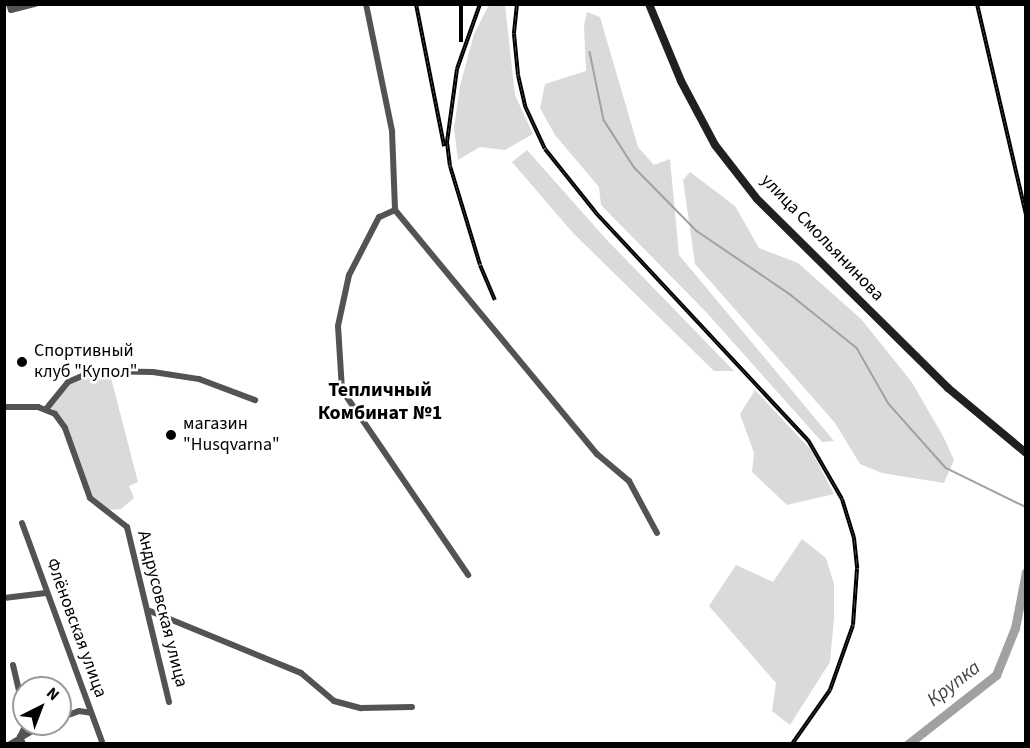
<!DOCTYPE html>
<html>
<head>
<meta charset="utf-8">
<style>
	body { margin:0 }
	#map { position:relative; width:1030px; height:748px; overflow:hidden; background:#fff; font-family:"Source Sans 3",sans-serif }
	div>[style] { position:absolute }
	.green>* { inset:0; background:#dadada }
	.stream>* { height:1.5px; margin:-0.75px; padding:0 0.75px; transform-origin:0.75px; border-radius:0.75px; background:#a1a1a1 }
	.river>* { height:9px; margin:-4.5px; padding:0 4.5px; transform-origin:4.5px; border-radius:4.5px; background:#a1a1a1 }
	.street>* { height:6px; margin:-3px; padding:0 3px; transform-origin:3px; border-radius:3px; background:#535353 }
	.secondary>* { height:8px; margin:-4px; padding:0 4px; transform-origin:4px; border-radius:4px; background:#202020 }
	.rail>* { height:4px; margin-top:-2px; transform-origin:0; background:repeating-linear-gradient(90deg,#fff 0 4.5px,#000 0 9px); box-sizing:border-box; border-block:2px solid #000 }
	.dots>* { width:16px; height:16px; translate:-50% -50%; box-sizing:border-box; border:3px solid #fff; border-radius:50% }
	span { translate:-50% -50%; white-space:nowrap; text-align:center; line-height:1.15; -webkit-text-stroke:5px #fff; paint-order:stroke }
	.street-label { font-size:18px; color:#000 }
	.poi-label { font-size:18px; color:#000 }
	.left { translate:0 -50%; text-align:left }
	.neighbourhood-label { font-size:20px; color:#000; font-weight:700 }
	.water-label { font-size:20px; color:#424242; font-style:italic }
	.frame { position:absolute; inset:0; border:6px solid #000; pointer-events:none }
	.north { position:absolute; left:12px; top:676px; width:60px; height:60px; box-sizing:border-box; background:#fff; border:2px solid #999; border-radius:50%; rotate:42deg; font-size:16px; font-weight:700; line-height:24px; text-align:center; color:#000 }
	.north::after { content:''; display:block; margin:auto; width:21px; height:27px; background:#000; clip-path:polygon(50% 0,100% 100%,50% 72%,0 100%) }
</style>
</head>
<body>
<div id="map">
	<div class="green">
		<i style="clip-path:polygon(489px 5px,505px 5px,515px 95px,533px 134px,505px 150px,480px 147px,458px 160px,454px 128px,460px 86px,474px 34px)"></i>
		<i style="clip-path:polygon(587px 12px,600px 17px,638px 147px,654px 165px,670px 159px,679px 255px,834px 441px,822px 442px,706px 312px,601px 205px,599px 187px,555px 135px,540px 108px,545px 84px,586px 71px,584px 25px)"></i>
		<i style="clip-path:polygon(527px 150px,606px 239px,734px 371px,714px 371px,573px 233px,512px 162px)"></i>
		<i style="clip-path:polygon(690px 172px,735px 206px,759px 248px,798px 263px,861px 319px,911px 381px,943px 436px,954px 460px,944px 483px,882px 473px,860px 464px,835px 423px,695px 264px,683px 180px)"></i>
		<i style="clip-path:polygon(95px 374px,110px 374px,138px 482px,129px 486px,134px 498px,121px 509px,110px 510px,92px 497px,57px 413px,50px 407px,71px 383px)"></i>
		<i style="clip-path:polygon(755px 390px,811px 450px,834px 494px,787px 505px,752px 472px,754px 453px,740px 414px)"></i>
		<i style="clip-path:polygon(802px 539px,826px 558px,834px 584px,834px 618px,830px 662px,790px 725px,772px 711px,776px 683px,709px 606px,736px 565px,773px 582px)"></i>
	</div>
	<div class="stream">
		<i style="left:590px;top:52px;width:69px;rotate:78.4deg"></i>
		<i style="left:604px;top:120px;width:56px;rotate:57.4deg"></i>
		<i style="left:634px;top:167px;width:90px;rotate:45.5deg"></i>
		<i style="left:697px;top:231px;width:114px;rotate:34.2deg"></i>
		<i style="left:791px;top:295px;width:85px;rotate:38.8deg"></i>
		<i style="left:857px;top:348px;width:64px;rotate:60.3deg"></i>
		<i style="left:889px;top:404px;width:86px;rotate:48.3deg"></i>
		<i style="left:946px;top:468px;width:89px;rotate:26deg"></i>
	</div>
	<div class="river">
		<i style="left:908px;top:744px;width:112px;rotate:-38.1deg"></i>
		<i style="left:996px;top:675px;width:51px;rotate:-68deg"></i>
		<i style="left:1015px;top:628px;width:57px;rotate:-78.9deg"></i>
	</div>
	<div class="street">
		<i style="left:9px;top:4px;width:6px;rotate:72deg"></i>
		<i style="left:11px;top:10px;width:25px;rotate:-14deg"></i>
		<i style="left:366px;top:4px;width:130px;rotate:78.4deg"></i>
		<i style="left:392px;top:131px;width:79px;rotate:87.8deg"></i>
		<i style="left:395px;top:210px;width:317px;rotate:50.4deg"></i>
		<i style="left:597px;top:454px;width:42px;rotate:40.2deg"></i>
		<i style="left:629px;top:481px;width:59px;rotate:61.7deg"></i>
		<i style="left:395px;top:210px;width:17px;rotate:156deg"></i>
		<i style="left:379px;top:217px;width:65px;rotate:117.3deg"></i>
		<i style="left:349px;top:275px;width:52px;rotate:102.2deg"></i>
		<i style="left:338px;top:326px;width:64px;rotate:86.4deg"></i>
		<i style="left:342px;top:390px;width:224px;rotate:55.7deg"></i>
		<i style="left:4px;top:407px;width:34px"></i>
		<i style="left:38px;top:407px;width:18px;rotate:22deg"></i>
		<i style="left:55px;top:414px;width:17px;rotate:54deg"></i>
		<i style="left:65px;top:428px;width:74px;rotate:70.3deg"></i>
		<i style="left:90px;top:498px;width:47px;rotate:38.1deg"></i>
		<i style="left:127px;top:527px;width:180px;rotate:76.5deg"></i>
		<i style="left:47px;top:408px;width:33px;rotate:-51deg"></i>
		<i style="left:68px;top:382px;width:28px;rotate:-23deg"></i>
		<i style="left:94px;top:371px;width:59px;rotate:1deg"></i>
		<i style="left:153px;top:372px;width:47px;rotate:8.7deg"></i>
		<i style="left:199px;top:379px;width:60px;rotate:20.6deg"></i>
		<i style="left:22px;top:523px;width:235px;rotate:69.9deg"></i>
		<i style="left:4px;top:598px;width:42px;rotate:-6.8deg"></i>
		<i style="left:150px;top:611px;width:163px;rotate:22.3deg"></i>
		<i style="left:301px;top:673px;width:43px;rotate:40.3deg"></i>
		<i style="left:334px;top:701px;width:28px;rotate:15deg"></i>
		<i style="left:361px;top:708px;width:51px;rotate:-1.1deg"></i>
		<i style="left:13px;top:665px;width:48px;rotate:76.8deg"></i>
		<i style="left:60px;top:718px;width:20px;rotate:-20deg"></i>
		<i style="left:79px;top:711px;width:12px;rotate:9deg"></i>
		<i style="left:10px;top:744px;width:39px;rotate:-30deg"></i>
		<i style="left:23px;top:744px;width:8px;rotate:-113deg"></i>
		<i style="left:20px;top:737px;width:14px;rotate:-65deg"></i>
	</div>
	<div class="secondary">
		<i style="left:649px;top:4px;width:83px;rotate:67.4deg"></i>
		<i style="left:681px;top:81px;width:72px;rotate:62deg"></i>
		<i style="left:715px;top:145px;width:68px;rotate:52.1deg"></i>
		<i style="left:757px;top:199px;width:269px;rotate:44.7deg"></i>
		<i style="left:948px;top:388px;width:102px;rotate:39.8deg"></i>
	</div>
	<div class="rail">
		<i style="left:416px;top:4px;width:145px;rotate:78.8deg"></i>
		<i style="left:480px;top:4px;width:69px;rotate:109.5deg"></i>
		<i style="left:457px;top:69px;width:74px;rotate:97.8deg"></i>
		<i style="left:447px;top:142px;width:24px;rotate:83deg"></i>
		<i style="left:450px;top:166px;width:103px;rotate:73.1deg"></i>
		<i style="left:480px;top:265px;width:38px;rotate:67deg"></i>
		<i style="left:517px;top:4px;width:30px;rotate:96deg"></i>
		<i style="left:514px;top:34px;width:41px;rotate:84.4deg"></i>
		<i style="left:518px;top:75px;width:32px;rotate:77deg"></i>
		<i style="left:525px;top:106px;width:47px;rotate:65.1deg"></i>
		<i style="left:545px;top:149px;width:82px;rotate:51.4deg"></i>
		<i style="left:596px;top:213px;width:311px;rotate:47deg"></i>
		<i style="left:808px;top:440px;width:68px;rotate:60deg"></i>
		<i style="left:842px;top:499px;width:41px;rotate:72.9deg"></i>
		<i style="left:854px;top:538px;width:31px;rotate:84deg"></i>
		<i style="left:857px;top:569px;width:56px;rotate:94.1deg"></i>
		<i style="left:853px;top:625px;width:69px;rotate:109.5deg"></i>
		<i style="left:830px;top:690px;width:66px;rotate:125.1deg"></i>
		<i style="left:977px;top:4px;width:217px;rotate:76.9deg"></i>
		<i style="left:461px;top:42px;width:38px;rotate:-90deg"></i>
	</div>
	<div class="dots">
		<i style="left:22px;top:362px;background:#000"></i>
		<i style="left:171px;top:435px;background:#000"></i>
	</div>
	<div class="street-label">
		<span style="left:822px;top:238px;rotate:46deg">улица Смольянинова</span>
		<span style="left:162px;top:609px;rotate:76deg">Андрусовская улица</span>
		<span style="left:76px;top:628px;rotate:70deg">Флёновская улица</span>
	</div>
	<div class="poi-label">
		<span class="left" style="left:34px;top:362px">Спортивный<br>клуб "Купол"</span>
		<span class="left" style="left:183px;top:435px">магазин<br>"Husqvarna"</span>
	</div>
	<div class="neighbourhood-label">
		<span style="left:380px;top:402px">Тепличный<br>Комбинат №1</span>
	</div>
	<div class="water-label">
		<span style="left:954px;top:684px;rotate:-38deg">Крупка</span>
	</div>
	<div class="frame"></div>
	<div class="north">N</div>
</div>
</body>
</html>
